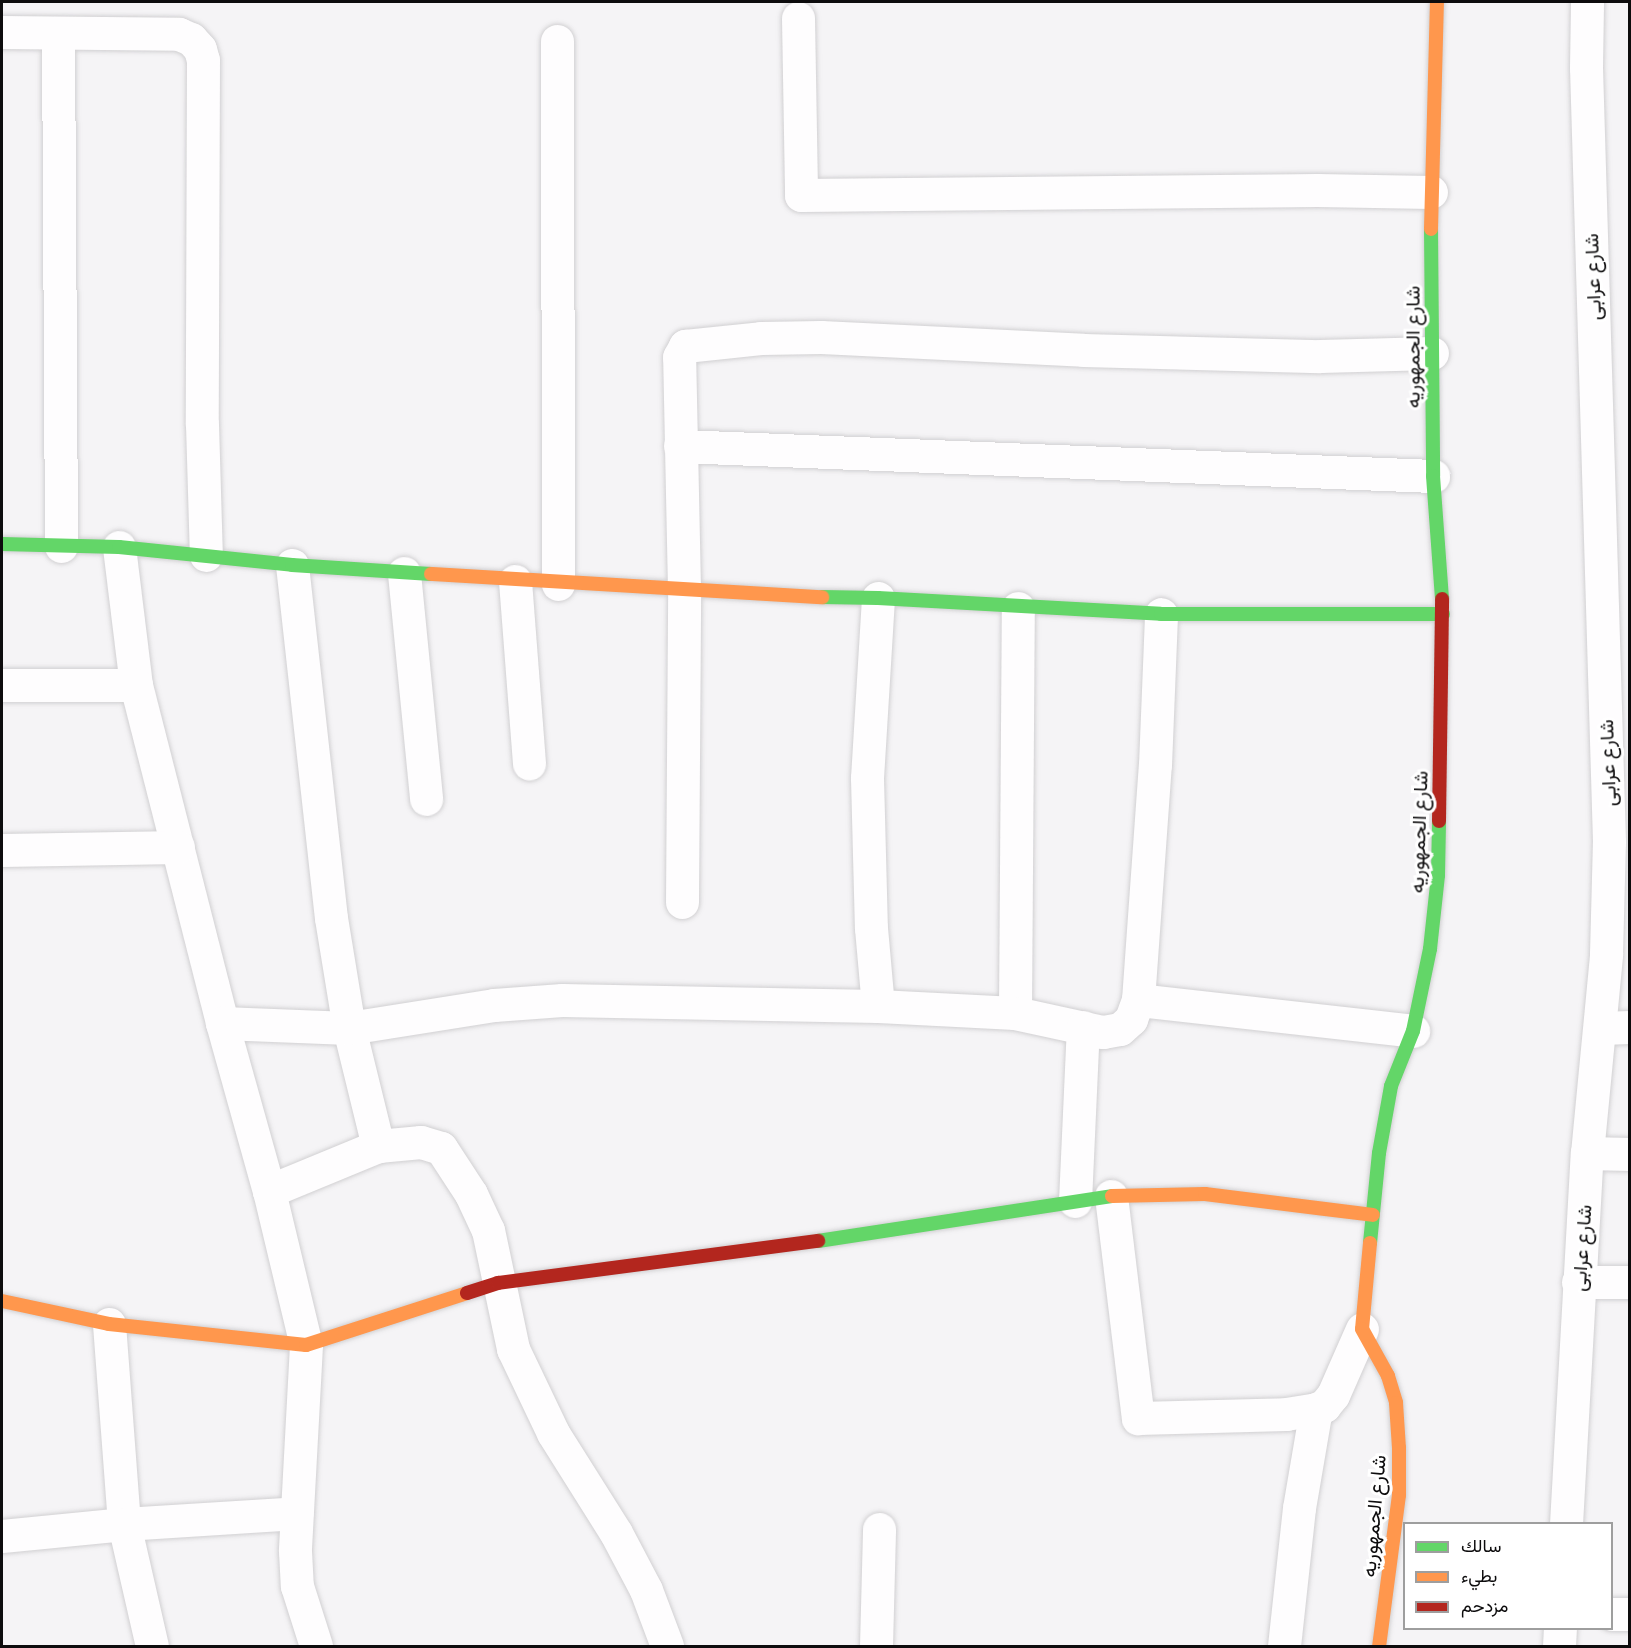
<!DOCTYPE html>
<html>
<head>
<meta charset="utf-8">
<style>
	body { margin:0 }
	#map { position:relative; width:1631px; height:1648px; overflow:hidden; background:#f5f4f6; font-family:"Archivo Narrow",Vazirmatn,sans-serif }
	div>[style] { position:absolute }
	.roads { filter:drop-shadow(0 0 2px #d1d0d2) drop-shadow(0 0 2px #d1d0d2) }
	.street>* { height:33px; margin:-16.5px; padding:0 16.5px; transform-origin:16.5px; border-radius:16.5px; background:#fefdfe }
	.fast>* { height:14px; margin:-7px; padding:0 7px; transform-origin:7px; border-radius:7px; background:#63d668 }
	.slow>* { height:14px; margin:-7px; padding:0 7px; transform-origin:7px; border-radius:7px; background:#ff974d }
	.jam>* { height:14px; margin:-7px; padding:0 7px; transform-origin:7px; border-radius:7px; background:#b3261e }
	span { translate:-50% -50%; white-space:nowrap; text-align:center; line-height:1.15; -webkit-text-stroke:6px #fff; paint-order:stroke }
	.street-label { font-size:20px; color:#0d0c0d }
	.frame { position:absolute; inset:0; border:3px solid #0d0c0d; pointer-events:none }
	.legend { position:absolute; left:1403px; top:1522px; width:210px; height:108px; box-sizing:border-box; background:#fff; border:2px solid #9e9e9e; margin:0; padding:8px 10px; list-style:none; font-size:18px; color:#0d0c0d }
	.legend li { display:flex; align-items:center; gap:12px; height:30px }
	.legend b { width:30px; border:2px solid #9e9e9e }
</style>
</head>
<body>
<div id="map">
	<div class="roads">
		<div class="street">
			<i style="left:798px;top:18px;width:177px;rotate:89deg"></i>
			<i style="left:801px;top:195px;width:516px;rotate:-0.56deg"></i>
			<i style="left:1317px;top:190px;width:114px;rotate:1deg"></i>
			<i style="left:2px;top:32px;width:177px;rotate:0.6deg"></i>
			<i style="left:179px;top:34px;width:13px;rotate:23deg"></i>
			<i style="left:191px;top:39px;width:13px;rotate:48deg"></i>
			<i style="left:200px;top:49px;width:11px;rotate:75deg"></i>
			<i style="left:203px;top:60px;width:364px;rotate:90.2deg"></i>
			<i style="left:202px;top:424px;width:131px;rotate:88.3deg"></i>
			<i style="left:58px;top:34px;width:512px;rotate:89.66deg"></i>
			<i style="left:557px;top:41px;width:543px;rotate:89.89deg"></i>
			<i style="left:680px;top:446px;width:754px;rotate:2.28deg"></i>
			<i style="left:119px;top:547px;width:139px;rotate:83deg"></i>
			<i style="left:136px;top:685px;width:349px;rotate:75.7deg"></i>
			<i style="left:222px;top:1023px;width:174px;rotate:74.4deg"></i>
			<i style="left:269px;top:1191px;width:158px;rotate:76.5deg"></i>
			<i style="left:306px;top:1345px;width:206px;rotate:93.1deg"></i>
			<i style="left:295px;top:1551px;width:35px;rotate:87deg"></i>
			<i style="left:297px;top:1586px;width:63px;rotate:72.4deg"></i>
			<i style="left:292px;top:565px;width:355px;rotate:83.7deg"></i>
			<i style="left:331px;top:918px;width:111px;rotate:80.7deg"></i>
			<i style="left:349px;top:1028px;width:122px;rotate:76.2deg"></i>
			<i style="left:404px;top:573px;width:227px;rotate:84.4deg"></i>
			<i style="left:515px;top:581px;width:183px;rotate:85.6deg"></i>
			<i style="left:878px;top:598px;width:180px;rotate:93.5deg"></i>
			<i style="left:867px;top:778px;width:150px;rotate:88.5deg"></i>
			<i style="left:871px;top:928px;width:78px;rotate:84.9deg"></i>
			<i style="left:2px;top:685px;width:134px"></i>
			<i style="left:2px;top:850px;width:176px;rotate:-1deg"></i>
			<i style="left:682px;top:902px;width:313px;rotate:-89.6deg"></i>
			<i style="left:684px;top:589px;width:232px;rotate:-91.2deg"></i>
			<i style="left:679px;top:357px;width:13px;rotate:-61deg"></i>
			<i style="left:685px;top:346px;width:76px;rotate:-6deg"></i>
			<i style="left:761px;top:338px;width:60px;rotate:-1deg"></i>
			<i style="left:821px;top:337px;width:262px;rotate:2.8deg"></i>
			<i style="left:1083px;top:350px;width:237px;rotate:1.5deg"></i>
			<i style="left:1320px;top:356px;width:112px;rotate:-1.5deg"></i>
			<i style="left:1138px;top:1000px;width:277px;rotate:6.4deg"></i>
			<i style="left:1015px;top:1013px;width:405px;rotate:-89.6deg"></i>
			<i style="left:222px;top:1023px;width:127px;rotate:2.3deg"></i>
			<i style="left:349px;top:1028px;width:147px;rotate:-9deg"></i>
			<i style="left:494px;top:1005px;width:68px;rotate:-4.2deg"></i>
			<i style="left:562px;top:1000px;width:316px;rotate:1.1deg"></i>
			<i style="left:878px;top:1006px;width:137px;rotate:2.9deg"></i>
			<i style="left:1015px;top:1013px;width:90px;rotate:12.2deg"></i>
			<i style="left:1103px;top:1032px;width:17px;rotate:-10deg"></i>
			<i style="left:1120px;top:1029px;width:15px;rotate:-42deg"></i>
			<i style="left:1131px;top:1019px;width:20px;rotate:-70deg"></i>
			<i style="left:1138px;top:1000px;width:236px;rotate:-85.9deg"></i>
			<i style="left:1155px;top:765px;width:151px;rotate:-87.7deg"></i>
			<i style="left:1600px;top:1028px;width:30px;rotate:-2deg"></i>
			<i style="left:1587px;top:1153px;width:43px;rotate:1.3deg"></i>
			<i style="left:269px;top:1191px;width:118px;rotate:-22.4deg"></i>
			<i style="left:378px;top:1146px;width:43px;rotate:-5.3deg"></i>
			<i style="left:421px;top:1142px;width:21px;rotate:17deg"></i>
			<i style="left:441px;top:1148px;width:55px;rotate:56.9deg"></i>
			<i style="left:471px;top:1194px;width:40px;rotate:65deg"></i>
			<i style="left:488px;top:1230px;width:122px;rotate:78.1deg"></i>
			<i style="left:513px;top:1349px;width:93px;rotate:64.5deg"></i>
			<i style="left:553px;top:1433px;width:118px;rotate:57.8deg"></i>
			<i style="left:616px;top:1533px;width:64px;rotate:62.2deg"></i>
			<i style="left:646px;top:1590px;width:60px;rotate:69.4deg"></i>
			<i style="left:1111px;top:1196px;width:224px;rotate:83.1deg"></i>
			<i style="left:1138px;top:1418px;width:148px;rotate:-1.5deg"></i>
			<i style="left:1286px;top:1414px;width:30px;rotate:-9deg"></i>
			<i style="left:1316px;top:1409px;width:9px;rotate:-21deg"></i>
			<i style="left:1324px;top:1406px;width:14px;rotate:-51deg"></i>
			<i style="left:1333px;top:1395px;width:72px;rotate:-66.3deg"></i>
			<i style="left:1075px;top:1201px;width:174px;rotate:-87.4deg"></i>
			<i style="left:1578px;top:1282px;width:52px"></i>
			<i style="left:109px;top:1324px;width:201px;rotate:85.7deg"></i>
			<i style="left:124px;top:1524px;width:125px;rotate:77.1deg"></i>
			<i style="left:1566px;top:1524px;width:372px;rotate:-86.8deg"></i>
			<i style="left:1587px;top:1153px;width:200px;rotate:-84.5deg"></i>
			<i style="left:1606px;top:954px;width:112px;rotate:-88.5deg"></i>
			<i style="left:1609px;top:842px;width:774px;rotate:-91.7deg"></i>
			<i style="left:1586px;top:68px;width:66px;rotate:-89.1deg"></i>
			<i style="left:2px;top:1536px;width:123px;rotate:-5.6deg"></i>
			<i style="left:124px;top:1524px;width:173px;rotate:-3.6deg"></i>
			<i style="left:1612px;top:1614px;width:18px"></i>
			<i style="left:876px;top:1646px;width:117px;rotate:-88.5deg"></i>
			<i style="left:1284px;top:1646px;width:139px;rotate:-83.8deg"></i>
			<i style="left:1299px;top:1508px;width:100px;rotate:-80.3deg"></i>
			<i style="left:1559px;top:1646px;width:18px;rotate:-87deg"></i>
		</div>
		<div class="fast">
			<i style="left:1431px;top:229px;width:247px;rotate:89.5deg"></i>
			<i style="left:1433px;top:476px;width:123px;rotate:85.8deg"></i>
			<i style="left:2px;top:544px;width:117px;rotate:1.5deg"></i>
			<i style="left:119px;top:547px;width:174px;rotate:5.9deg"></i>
			<i style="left:292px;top:565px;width:139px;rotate:3.7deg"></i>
			<i style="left:822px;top:597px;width:56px;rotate:1deg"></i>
			<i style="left:878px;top:598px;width:283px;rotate:3.2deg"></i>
			<i style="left:1161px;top:614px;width:282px"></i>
			<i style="left:818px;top:1241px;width:297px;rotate:-8.7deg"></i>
			<i style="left:1370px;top:1243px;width:90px;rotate:-84.3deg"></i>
			<i style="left:1379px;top:1153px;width:68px;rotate:-79.8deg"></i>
			<i style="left:1391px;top:1086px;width:59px;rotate:-68.2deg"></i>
			<i style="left:1413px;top:1031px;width:84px;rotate:-78.3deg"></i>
			<i style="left:1430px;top:949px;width:74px;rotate:-83.8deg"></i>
			<i style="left:1438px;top:875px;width:54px;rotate:-88.9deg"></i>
		</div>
		<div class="slow">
			<i style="left:1431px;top:229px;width:227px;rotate:-88.5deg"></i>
			<i style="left:431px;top:574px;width:392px;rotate:3.4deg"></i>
			<i style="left:1112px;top:1196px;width:93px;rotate:-1.2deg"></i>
			<i style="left:1205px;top:1194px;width:169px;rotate:7.1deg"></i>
			<i style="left:1370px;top:1243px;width:86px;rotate:95.3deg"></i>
			<i style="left:1362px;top:1329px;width:54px;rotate:61deg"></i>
			<i style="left:1388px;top:1376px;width:28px;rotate:73deg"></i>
			<i style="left:1396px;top:1403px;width:45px;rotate:86.2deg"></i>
			<i style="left:1399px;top:1448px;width:47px;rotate:90deg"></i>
			<i style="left:1399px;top:1495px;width:152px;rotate:97.5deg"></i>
			<i style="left:2px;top:1301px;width:109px;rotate:12.1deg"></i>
			<i style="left:109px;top:1324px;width:198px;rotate:6.1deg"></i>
			<i style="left:306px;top:1345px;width:169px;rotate:-17.9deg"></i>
		</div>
		<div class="jam">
			<i style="left:1439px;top:821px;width:222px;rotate:-89.2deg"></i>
			<i style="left:467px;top:1293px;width:33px;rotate:-18deg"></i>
			<i style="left:498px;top:1283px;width:323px;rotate:-7.5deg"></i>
		</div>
	</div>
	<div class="street-label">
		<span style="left:1592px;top:277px;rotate:-92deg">شارع عرابى</span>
		<span style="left:1412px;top:347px;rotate:-90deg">شارع الجمهوريه</span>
		<span style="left:1607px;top:763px;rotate:-92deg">شارع عرابى</span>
		<span style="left:1418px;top:832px;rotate:-88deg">شارع الجمهوريه</span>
		<span style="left:1581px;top:1248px;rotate:-86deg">شارع عرابى</span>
		<span style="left:1373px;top:1516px;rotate:-85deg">شارع الجمهوريه</span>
	</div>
	<div class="frame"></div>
	<ul class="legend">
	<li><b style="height:8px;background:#63d668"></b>سالك</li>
	<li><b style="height:8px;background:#ff974d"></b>بطيء</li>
	<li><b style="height:8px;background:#b3261e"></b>مزدحم</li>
	</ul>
</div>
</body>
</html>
